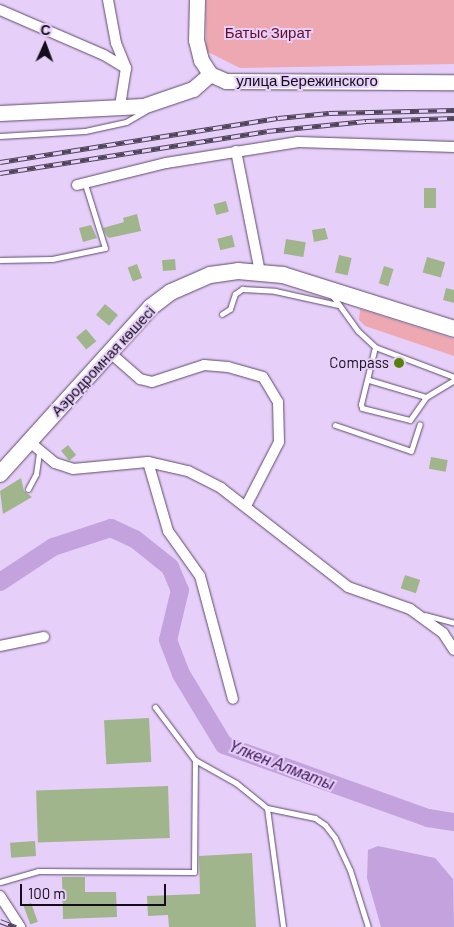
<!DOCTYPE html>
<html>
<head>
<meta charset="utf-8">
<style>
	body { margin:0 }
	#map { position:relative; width:454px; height:927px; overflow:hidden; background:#e6cff9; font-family:Barlow,sans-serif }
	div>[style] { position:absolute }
	.green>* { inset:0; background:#eda8b1 }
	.water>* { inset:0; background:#c3a2dd }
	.river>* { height:18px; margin:-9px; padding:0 9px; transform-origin:9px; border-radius:9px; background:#c3a2dd }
	.building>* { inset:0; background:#a1b58d; transform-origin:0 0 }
	.roads { filter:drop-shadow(0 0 1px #5d496c) drop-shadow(0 0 1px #5d496c) }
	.lane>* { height:5px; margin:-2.5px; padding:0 2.5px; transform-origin:2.5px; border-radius:2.5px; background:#fff }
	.street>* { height:10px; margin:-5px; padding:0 5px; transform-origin:5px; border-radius:5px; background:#fff }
	.secondary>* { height:15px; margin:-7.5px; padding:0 7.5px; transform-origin:7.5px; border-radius:7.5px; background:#fff }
	.primary>* { height:16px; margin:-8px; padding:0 8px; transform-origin:8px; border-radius:8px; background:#fff }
	.rail>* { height:5px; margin-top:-2.5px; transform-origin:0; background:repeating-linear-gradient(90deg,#e6cff9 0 9px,#4f4359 0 18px); box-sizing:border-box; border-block:1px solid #4f4359 }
	.dots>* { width:14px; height:14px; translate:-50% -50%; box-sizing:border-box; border:2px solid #e6cff9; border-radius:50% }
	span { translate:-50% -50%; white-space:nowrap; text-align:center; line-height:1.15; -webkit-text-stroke:4px #e6cff9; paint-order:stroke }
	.park-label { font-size:15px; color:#640b27 }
	.street-label { font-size:15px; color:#140c1a }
	.poi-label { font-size:15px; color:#140c1a }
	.right { translate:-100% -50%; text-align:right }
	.water-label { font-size:16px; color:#40155a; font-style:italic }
	.north { position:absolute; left:20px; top:20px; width:50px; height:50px; -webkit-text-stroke:4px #e6cff9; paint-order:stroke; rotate:2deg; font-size:14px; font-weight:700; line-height:20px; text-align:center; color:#140c1a }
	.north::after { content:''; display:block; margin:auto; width:18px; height:22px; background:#140c1a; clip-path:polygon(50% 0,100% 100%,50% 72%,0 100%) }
	.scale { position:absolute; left:20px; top:884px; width:146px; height:22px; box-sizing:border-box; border:2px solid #140c1a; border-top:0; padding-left:6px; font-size:15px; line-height:18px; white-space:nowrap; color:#140c1a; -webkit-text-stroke:4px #e6cff9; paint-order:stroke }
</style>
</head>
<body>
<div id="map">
	<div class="green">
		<i style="clip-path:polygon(206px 0,454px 0,454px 64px,240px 68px,206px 51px)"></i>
		<i style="clip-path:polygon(360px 309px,454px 339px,454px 356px,365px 326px,359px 320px)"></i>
	</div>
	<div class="water">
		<i style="clip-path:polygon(378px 846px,435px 858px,453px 879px,454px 927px,381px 927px,367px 878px,368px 850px)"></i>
	</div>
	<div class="river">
		<i style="left:0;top:582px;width:64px;rotate:-33.4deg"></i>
		<i style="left:53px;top:547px;width:61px;rotate:-18.1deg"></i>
		<i style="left:111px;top:528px;width:26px;rotate:25deg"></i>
		<i style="left:135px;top:539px;width:45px;rotate:38.7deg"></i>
		<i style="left:170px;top:567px;width:25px;rotate:67deg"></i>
		<i style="left:180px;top:590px;width:51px;rotate:103.5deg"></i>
		<i style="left:168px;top:640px;width:36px;rotate:69deg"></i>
		<i style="left:181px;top:674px;width:83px;rotate:58.8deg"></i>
		<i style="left:224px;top:745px;width:217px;rotate:19.7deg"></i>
		<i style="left:428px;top:818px;width:26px;rotate:9deg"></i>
	</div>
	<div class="building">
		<i style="left:424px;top:188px;width:12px;height:20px"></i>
		<i style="left:226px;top:201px;width:11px;height:13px;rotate:75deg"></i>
		<i style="clip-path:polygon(137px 214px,141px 231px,109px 238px,106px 235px,103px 228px,124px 222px,123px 218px)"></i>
		<i style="clip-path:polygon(91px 225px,97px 238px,83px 242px,79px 228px)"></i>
		<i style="clip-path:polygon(325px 228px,328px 239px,314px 242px,312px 230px)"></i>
		<i style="left:232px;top:235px;width:12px;height:15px;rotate:76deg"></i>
		<i style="left:286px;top:239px;width:20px;height:15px;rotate:9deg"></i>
		<i style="left:339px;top:255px;width:13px;height:18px;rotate:13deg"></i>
		<i style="left:427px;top:257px;width:19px;height:16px;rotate:16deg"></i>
		<i style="left:175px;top:259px;width:11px;height:13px;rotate:85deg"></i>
		<i style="left:137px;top:264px;width:15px;height:10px;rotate:70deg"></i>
		<i style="left:384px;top:266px;width:10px;height:18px;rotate:17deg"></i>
		<i style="clip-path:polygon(446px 288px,454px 290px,454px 303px,443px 300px)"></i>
		<i style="left:105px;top:304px;width:17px;height:14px;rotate:40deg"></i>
		<i style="left:86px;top:329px;width:16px;height:13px;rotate:50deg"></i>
		<i style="left:68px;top:445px;width:13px;height:9px;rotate:51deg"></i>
		<i style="left:431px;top:457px;width:17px;height:12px;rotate:10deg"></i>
		<i style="clip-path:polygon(21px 478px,24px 491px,32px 497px,3px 514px,0 491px)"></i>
		<i style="left:405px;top:575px;width:16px;height:14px;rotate:18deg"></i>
		<i style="left:149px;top:718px;width:44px;height:45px;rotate:87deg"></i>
		<i style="left:168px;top:786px;width:52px;height:132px;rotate:88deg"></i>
		<i style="left:35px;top:841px;width:15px;height:25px;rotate:86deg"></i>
		<i style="clip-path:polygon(252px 853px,256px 927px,169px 927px,168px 915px,148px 916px,147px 896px,200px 894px,199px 856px)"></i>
		<i style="clip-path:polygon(62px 877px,85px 877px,85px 892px,116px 892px,117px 917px,63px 919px)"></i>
		<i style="left:31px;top:903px;width:20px;height:8px;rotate:70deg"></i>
	</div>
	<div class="roads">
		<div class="lane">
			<i style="left:0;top:136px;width:85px;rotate:-3.4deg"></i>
			<i style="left:85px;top:131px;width:42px;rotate:-12.4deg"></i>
			<i style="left:126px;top:122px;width:22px;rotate:-30deg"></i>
			<i style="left:0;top:260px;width:52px;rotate:-1.1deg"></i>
			<i style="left:52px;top:259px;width:54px;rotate:-11.7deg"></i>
			<i style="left:105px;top:248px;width:67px;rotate:-107.4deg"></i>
			<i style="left:332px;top:295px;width:44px;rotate:54.2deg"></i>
			<i style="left:358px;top:331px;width:23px;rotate:43deg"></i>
			<i style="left:375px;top:347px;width:85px;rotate:20.8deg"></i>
			<i style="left:222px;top:314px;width:9px;rotate:-32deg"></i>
			<i style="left:230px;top:309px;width:16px;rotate:-72deg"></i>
			<i style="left:235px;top:294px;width:9px;rotate:-36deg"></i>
			<i style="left:242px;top:289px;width:33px;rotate:3deg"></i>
			<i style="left:275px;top:291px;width:65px;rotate:12.5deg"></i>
			<i style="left:375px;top:347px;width:59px;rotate:103.8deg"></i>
			<i style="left:361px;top:404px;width:4px;rotate:76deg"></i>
			<i style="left:362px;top:408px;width:49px;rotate:14deg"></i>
			<i style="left:410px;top:420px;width:28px;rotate:-55deg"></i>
			<i style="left:426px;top:397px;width:33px;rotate:-31deg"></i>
			<i style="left:369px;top:380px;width:59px;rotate:16.6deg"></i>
			<i style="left:335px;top:425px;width:80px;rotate:18.9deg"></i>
			<i style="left:411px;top:451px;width:28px;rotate:-72deg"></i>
			<i style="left:28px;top:489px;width:17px;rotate:-62deg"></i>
			<i style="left:36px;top:474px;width:22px;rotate:-82deg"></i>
			<i style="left:425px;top:615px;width:30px;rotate:15deg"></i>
			<i style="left:155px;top:707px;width:66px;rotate:53deg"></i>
			<i style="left:195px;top:760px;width:47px;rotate:29.3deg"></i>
			<i style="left:236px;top:783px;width:40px;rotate:39deg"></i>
			<i style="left:267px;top:808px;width:120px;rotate:82.3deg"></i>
			<i style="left:267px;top:808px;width:49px;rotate:11.8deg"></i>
			<i style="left:315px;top:818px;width:12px;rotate:35deg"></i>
			<i style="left:325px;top:825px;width:16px;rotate:52deg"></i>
			<i style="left:335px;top:838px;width:35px;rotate:65deg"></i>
			<i style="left:350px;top:870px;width:60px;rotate:72.5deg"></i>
			<i style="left:0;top:882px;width:40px;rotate:-16deg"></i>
			<i style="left:38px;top:871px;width:156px;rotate:0.4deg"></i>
			<i style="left:194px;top:872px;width:112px;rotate:-89.5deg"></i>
		</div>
		<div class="street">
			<i style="left:108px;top:0;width:44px;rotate:79.5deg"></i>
			<i style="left:116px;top:43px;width:27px;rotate:68deg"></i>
			<i style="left:126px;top:68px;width:39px;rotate:99deg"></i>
			<i style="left:0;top:10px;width:113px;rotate:23.4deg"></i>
			<i style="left:104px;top:55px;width:26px;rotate:31deg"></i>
			<i style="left:236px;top:151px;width:123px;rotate:78.8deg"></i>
			<i style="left:77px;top:185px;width:92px;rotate:-13.9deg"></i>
			<i style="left:166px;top:163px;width:134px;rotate:-9deg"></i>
			<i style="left:298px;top:142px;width:156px;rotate:1.8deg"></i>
			<i style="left:108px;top:351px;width:43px;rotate:41.2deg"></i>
			<i style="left:140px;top:379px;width:12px;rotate:14deg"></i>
			<i style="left:152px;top:382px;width:55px;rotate:-18.1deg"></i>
			<i style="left:204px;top:365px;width:24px;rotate:5deg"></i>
			<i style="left:228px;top:367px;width:36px;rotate:16deg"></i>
			<i style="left:263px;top:377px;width:29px;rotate:59deg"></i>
			<i style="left:278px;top:402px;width:40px;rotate:88.6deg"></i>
			<i style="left:279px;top:442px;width:72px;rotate:117.3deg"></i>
			<i style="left:31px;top:443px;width:31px;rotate:40deg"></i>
			<i style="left:55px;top:463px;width:19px;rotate:18deg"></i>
			<i style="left:73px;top:469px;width:75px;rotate:-5.3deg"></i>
			<i style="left:148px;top:462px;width:41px;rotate:12.7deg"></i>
			<i style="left:188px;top:471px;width:37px;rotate:27deg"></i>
			<i style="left:221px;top:488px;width:161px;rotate:37.9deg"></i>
			<i style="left:348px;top:587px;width:66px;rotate:19.5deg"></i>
			<i style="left:410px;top:609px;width:41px;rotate:36deg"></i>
			<i style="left:443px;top:633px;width:20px;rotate:57deg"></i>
			<i style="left:148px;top:462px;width:72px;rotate:73.8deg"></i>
			<i style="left:168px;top:531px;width:55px;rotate:54.6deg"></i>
			<i style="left:200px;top:576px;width:127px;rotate:75deg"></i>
			<i style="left:0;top:646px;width:45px;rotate:-11.6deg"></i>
			<i style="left:0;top:896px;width:37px;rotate:57deg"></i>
		</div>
		<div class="secondary">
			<i style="left:197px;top:0;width:40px;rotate:91.4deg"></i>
			<i style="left:196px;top:40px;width:21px;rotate:76deg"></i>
			<i style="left:201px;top:60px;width:17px;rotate:57deg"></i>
			<i style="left:210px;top:74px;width:17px;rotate:24deg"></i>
			<i style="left:226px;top:81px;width:228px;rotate:0.3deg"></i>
			<i style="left:0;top:113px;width:143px;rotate:-2.8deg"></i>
			<i style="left:143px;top:106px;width:53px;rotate:-18.8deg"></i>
			<i style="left:193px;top:89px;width:23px;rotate:-41deg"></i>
		</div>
		<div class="primary">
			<i style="left:0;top:474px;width:225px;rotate:-47.9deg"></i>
			<i style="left:151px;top:307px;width:25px;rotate:-37deg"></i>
			<i style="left:171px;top:292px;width:43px;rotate:-23.6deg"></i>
			<i style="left:210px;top:275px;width:28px;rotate:-8deg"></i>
			<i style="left:238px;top:271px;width:45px;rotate:5.1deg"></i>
			<i style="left:283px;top:275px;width:179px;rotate:17.5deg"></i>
		</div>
	</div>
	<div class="rail">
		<i style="left:0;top:162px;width:281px;rotate:-9deg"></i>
		<i style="left:278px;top:118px;width:51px;rotate:-5.6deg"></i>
		<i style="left:329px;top:113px;width:125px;rotate:-1.4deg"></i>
		<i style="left:0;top:173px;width:270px;rotate:-8.9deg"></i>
		<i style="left:267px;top:131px;width:100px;rotate:-5.8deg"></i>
		<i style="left:366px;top:121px;width:88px;rotate:-2deg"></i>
		<i style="left:0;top:921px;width:17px;rotate:21deg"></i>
	</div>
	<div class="dots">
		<i style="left:399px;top:363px;background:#56820c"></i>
	</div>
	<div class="park-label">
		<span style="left:268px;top:33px">Батыс Зират</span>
	</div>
	<div class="street-label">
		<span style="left:307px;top:81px">улица Бережинского</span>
		<span style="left:103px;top:361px;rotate:-47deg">Аэродромная көшесі</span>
	</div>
	<div class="poi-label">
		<span class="right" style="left:389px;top:363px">Compass</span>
	</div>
	<div class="water-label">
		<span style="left:282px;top:765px;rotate:21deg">Үлкен Алматы</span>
	</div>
	<div class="north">С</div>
	<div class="scale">100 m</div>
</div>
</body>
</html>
